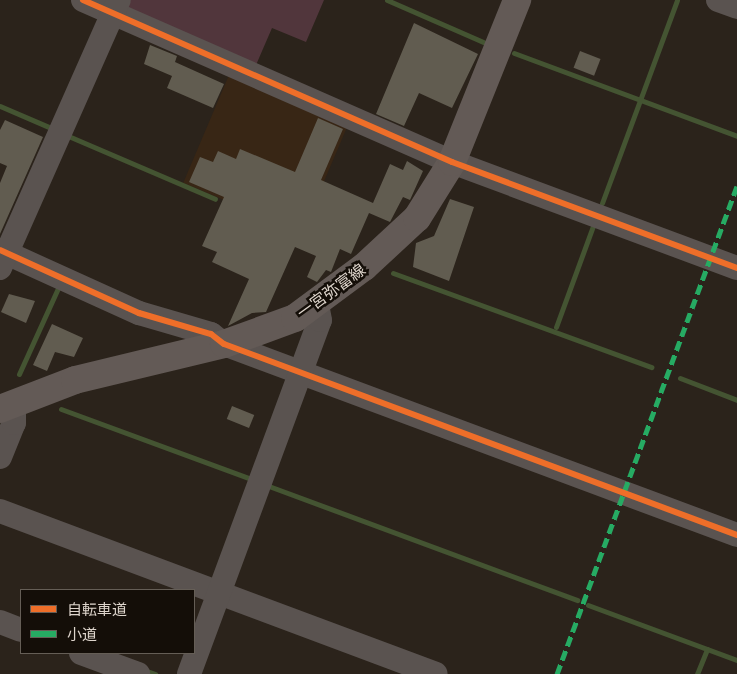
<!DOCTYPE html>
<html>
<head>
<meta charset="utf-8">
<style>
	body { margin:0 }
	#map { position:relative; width:737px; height:674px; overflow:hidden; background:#2b231b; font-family:"Libre Baskerville","Noto Sans JP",serif }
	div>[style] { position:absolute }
	.built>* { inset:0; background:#382615; transform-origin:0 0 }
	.green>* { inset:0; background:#51363c }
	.stream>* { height:5px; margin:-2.5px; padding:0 2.5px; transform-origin:2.5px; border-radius:2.5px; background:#445432 }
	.building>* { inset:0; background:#615c50; transform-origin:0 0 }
	.minor>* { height:24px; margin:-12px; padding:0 12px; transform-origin:12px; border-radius:12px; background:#5a5350 }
	.major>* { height:28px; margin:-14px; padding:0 14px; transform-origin:14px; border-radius:14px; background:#635a56 }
	.quiet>* { height:5px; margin-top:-2.5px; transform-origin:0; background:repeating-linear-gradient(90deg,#26ab63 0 10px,transparent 0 15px) }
	.cycleway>* { height:6px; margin:-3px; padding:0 3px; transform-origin:3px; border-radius:3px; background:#ee6e29 }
	span { translate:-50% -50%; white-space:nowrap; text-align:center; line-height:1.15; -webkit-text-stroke:5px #140e08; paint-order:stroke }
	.street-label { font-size:16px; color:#ded5cc }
	.legend { position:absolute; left:20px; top:589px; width:175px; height:65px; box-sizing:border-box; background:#140e08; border:1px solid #655e56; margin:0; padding:6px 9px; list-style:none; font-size:15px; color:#ded5cc }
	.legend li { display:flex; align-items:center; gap:10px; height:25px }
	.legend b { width:25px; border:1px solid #655e56 }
</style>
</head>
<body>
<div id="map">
	<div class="built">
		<i style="left:229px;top:75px;width:129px;height:117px;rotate:23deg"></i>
	</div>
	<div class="green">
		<i style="clip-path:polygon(127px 0,324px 0,306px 42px,272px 28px,256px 65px,128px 10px)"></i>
	</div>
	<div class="stream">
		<i style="left:387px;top:0;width:105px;rotate:23.6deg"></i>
		<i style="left:514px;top:53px;width:238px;rotate:20.4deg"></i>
		<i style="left:0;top:106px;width:56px;rotate:23.3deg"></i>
		<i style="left:66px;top:135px;width:162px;rotate:23.2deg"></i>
		<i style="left:602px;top:203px;width:216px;rotate:-69.7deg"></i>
		<i style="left:393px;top:273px;width:275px;rotate:20deg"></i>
		<i style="left:556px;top:327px;width:111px;rotate:-69.9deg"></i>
		<i style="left:19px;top:374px;width:97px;rotate:-65.6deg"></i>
		<i style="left:680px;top:378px;width:61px;rotate:21.1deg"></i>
		<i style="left:61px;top:409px;width:206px;rotate:20.2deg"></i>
		<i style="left:266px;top:485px;width:332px;rotate:20.3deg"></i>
		<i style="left:588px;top:605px;width:159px;rotate:20.3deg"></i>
		<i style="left:144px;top:670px;width:12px;rotate:20deg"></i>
		<i style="left:697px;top:674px;width:27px;rotate:-68deg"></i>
	</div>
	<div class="building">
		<i style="clip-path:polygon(414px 23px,478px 54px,452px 108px,419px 93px,404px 126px,376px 114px)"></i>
		<i style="clip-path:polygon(150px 45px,177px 56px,175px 62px,224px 84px,213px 108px,167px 88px,172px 76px,144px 64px)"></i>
		<i style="left:580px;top:51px;width:22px;height:18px;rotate:21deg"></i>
		<i style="clip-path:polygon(318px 118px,343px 129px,321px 180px,373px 203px,390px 164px,403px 170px,407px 161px,423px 171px,410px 200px,403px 197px,390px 222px,369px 213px,351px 254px,340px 249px,331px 272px,326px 270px,317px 282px,307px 277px,316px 256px,295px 247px,266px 312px,252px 313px,228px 326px,249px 279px,212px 262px,217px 252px,202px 246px,224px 197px,189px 182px,200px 157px,213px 162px,218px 151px,236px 159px,240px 149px,295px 172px)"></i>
		<i style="clip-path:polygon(5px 120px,43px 137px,0 234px,0 183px,7px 166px,0 163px,0 130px)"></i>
		<i style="clip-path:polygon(450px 199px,474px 207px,449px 281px,413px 267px,416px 243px,434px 236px)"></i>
		<i style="clip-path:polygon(9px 294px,35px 301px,26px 323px,1px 312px)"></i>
		<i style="clip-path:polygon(52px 324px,83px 338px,74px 357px,55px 352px,47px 371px,33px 365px)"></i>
		<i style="left:232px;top:406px;width:24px;height:14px;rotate:22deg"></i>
	</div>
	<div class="minor">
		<i style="left:83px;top:0;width:403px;rotate:23.7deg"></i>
		<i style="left:452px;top:162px;width:304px;rotate:20.4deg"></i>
		<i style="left:718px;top:0;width:20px;rotate:20deg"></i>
		<i style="left:0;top:250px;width:153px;rotate:24.4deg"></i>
		<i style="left:139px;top:313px;width:75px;rotate:16.3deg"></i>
		<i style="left:211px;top:334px;width:16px;rotate:38deg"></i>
		<i style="left:224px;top:344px;width:547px;rotate:20.42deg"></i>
		<i style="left:0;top:268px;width:293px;rotate:-66.1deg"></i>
		<i style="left:0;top:457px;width:37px;rotate:-68deg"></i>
		<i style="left:14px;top:423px;width:20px;rotate:-90deg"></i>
		<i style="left:0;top:511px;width:465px;rotate:20.5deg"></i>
		<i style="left:0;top:622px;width:22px;rotate:21deg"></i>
		<i style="left:81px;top:653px;width:61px;rotate:20.2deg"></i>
		<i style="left:189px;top:674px;width:377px;rotate:-69.7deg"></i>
		<i style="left:320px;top:320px;width:16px;rotate:-101deg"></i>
	</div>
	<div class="major">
		<i style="left:0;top:409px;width:80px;rotate:-21.1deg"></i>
		<i style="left:75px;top:380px;width:153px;rotate:-13.6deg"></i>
		<i style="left:224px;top:344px;width:76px;rotate:-20.1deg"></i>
		<i style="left:295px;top:318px;width:86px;rotate:-36.5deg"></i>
		<i style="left:364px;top:267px;width:72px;rotate:-42.8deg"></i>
		<i style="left:417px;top:218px;width:66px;rotate:-58deg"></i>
		<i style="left:452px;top:162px;width:175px;rotate:-68.1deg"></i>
	</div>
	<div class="quiet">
		<i style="left:557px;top:674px;width:520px;rotate:-69.75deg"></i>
	</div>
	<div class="cycleway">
		<i style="left:83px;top:0;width:403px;rotate:23.7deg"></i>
		<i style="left:452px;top:162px;width:304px;rotate:20.4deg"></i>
		<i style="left:0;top:250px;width:153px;rotate:24.4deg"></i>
		<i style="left:139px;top:313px;width:75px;rotate:16.3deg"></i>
		<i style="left:211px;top:334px;width:16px;rotate:38deg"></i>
		<i style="left:224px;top:344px;width:547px;rotate:20.42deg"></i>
	</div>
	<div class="street-label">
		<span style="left:331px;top:291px;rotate:-36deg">一宮弥富線</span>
	</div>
	<ul class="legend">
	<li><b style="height:6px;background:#ee6e29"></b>自転車道</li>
	<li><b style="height:6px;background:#26ab63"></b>小道</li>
	</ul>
</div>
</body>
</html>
